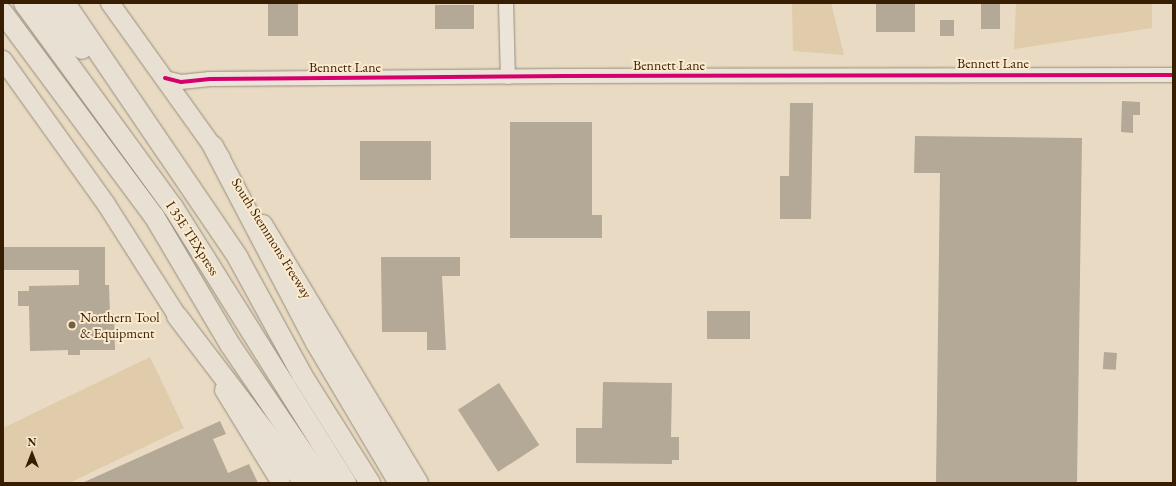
<!DOCTYPE html>
<html>
<head>
<meta charset="utf-8">
<style>
	body { margin:0 }
	#map { position:relative; width:1176px; height:486px; overflow:hidden; background:#e9dbc3; font-family:"EB Garamond",serif }
	div>[style] { position:absolute }
	.green>* { inset:0; background:#e0cbaa }
	.building>* { inset:0; background:#b4a896; transform-origin:0 0 }
	.roads { filter:drop-shadow(0 0 1px #988c7c) drop-shadow(0 0 1px #988c7c) }
	.minor>* { height:14px; margin:-7px; padding:0 7px; transform-origin:7px; border-radius:7px; background:#ece4d9 }
	.major>* { height:18px; margin:-9px; padding:0 9px; transform-origin:9px; border-radius:9px; background:#e8e0d2 }
	.highway>* { height:20px; margin:-10px; padding:0 10px; transform-origin:10px; border-radius:10px; background:#e8e0d2 }
	.cycleway>* { height:4px; margin:-2px; padding:0 2px; transform-origin:2px; border-radius:2px; background:#d6006c }
	.dots>* { width:11px; height:11px; translate:-50% -50%; box-sizing:border-box; border:2px solid #fbeace; border-radius:50% }
	span { translate:-50% -50%; white-space:nowrap; text-align:center; line-height:1.15; -webkit-text-stroke:4px #fbeace; paint-order:stroke }
	.street-label { font-size:14px; color:#371d02 }
	.poi-label { font-size:14px; color:#371d02 }
	.left { translate:0 -50%; text-align:left }
	.frame { position:absolute; inset:0; border:4px solid #371d02; pointer-events:none }
	.north { position:absolute; left:12px; top:434px; width:40px; height:40px; -webkit-text-stroke:3px #fbeace; paint-order:stroke; rotate:0deg; font-size:11px; font-weight:700; line-height:16px; text-align:center; color:#371d02 }
	.north::after { content:''; display:block; margin:auto; width:14px; height:18px; background:#371d02; clip-path:polygon(50% 0,100% 100%,50% 72%,0 100%) }
</style>
</head>
<body>
<div id="map">
	<div class="green">
		<i style="clip-path:polygon(792px 3px,831px 3px,844px 55px,793px 51px)"></i>
		<i style="clip-path:polygon(1016px 3px,1152px 3px,1152px 28px,1014px 49px)"></i>
		<i style="clip-path:polygon(150px 357px,184px 428px,69px 483px,3px 483px,3px 428px)"></i>
	</div>
	<div class="building">
		<i style="left:268px;top:3px;width:30px;height:33px"></i>
		<i style="left:876px;top:3px;width:39px;height:29px"></i>
		<i style="left:981px;top:3px;width:19px;height:26px"></i>
		<i style="left:435px;top:5px;width:39px;height:24px"></i>
		<i style="left:940px;top:20px;width:14px;height:16px"></i>
		<i style="clip-path:polygon(1122px 101px,1140px 102px,1140px 115px,1133px 115px,1133px 133px,1121px 132px)"></i>
		<i style="clip-path:polygon(790px 103px,813px 103px,811px 219px,780px 219px,780px 176px,789px 176px)"></i>
		<i style="clip-path:polygon(510px 122px,592px 122px,592px 215px,602px 215px,602px 238px,510px 238px)"></i>
		<i style="clip-path:polygon(915px 136px,1082px 138px,1077px 483px,936px 483px,940px 173px,914px 173px)"></i>
		<i style="left:360px;top:141px;width:71px;height:39px"></i>
		<i style="clip-path:polygon(3px 247px,105px 247px,105px 285px,109px 285px,110px 314px,114px 314px,115px 350px,80px 350px,80px 355px,68px 355px,68px 350px,30px 351px,29px 306px,18px 306px,18px 291px,29px 291px,29px 286px,79px 285px,79px 270px,3px 270px)"></i>
		<i style="clip-path:polygon(381px 257px,460px 257px,460px 276px,442px 276px,446px 350px,427px 350px,427px 332px,382px 332px)"></i>
		<i style="left:707px;top:311px;width:43px;height:28px"></i>
		<i style="left:1104px;top:352px;width:13px;height:17px;rotate:4deg"></i>
		<i style="clip-path:polygon(603px 382px,672px 383px,671px 437px,679px 437px,679px 460px,672px 460px,672px 464px,576px 463px,576px 428px,602px 428px)"></i>
		<i style="left:499px;top:383px;width:74px;height:49px;rotate:57deg"></i>
		<i style="clip-path:polygon(220px 421px,226px 434px,213px 439px,228px 473px,249px 464px,258px 483px,82px 483px)"></i>
	</div>
	<div class="roads">
		<div class="minor">
			<i style="left:506px;top:3px;width:74px;rotate:88.5deg"></i>
			<i style="left:165px;top:78px;width:16px;rotate:14deg"></i>
			<i style="left:181px;top:82px;width:29px;rotate:-6deg"></i>
			<i style="left:210px;top:79px;width:355px;rotate:-0.5deg"></i>
			<i style="left:565px;top:76px;width:608px;rotate:-0.09deg"></i>
		</div>
		<div class="major">
			<i style="left:110px;top:3px;width:191px;rotate:54.4deg"></i>
			<i style="left:3px;top:60px;width:177px;rotate:54.4deg"></i>
			<i style="left:106px;top:204px;width:147px;rotate:57.5deg"></i>
			<i style="left:263px;top:224px;width:302px;rotate:58.9deg"></i>
			<i style="left:224px;top:390px;width:109px;rotate:58.5deg"></i>
		</div>
		<div class="highway">
			<i style="left:24px;top:3px;width:253px;rotate:53.9deg"></i>
			<i style="left:173px;top:207px;width:326px;rotate:57.9deg"></i>
			<i style="left:43px;top:3px;width:60px;rotate:49.7deg"></i>
			<i style="left:65px;top:3px;width:308px;rotate:55.8deg"></i>
			<i style="left:238px;top:258px;width:133px;rotate:61.3deg"></i>
			<i style="left:302px;top:375px;width:128px;rotate:57.8deg"></i>
			<i style="left:3px;top:13px;width:253px;rotate:53.4deg"></i>
			<i style="left:154px;top:216px;width:151px;rotate:59.4deg"></i>
			<i style="left:231px;top:346px;width:166px;rotate:55.8deg"></i>
			<i style="left:213px;top:146px;width:222px;rotate:62.4deg"></i>
			<i style="left:316px;top:343px;width:163px;rotate:59.3deg"></i>
			<i style="left:177px;top:316px;width:210px;rotate:52.7deg"></i>
		</div>
	</div>
	<div class="cycleway">
		<i style="left:165px;top:78px;width:16px;rotate:14deg"></i>
		<i style="left:181px;top:82px;width:29px;rotate:-6deg"></i>
		<i style="left:210px;top:79px;width:355px;rotate:-0.5deg"></i>
		<i style="left:565px;top:76px;width:608px;rotate:-0.09deg"></i>
	</div>
	<div class="dots">
		<i style="left:72px;top:325px;background:#756046"></i>
	</div>
	<div class="street-label">
		<span style="left:993px;top:63px">Bennett Lane</span>
		<span style="left:669px;top:65px">Bennett Lane</span>
		<span style="left:345px;top:67px">Bennett Lane</span>
		<span style="left:193px;top:238px;rotate:57deg">I 35E TEXpress</span>
		<span style="left:272px;top:238px;rotate:58deg">South Stemmons Freeway</span>
	</div>
	<div class="poi-label">
		<span class="left" style="left:80px;top:325px">Northern Tool<br>&amp; Equipment</span>
	</div>
	<div class="frame"></div>
	<div class="north">N</div>
</div>
</body>
</html>
